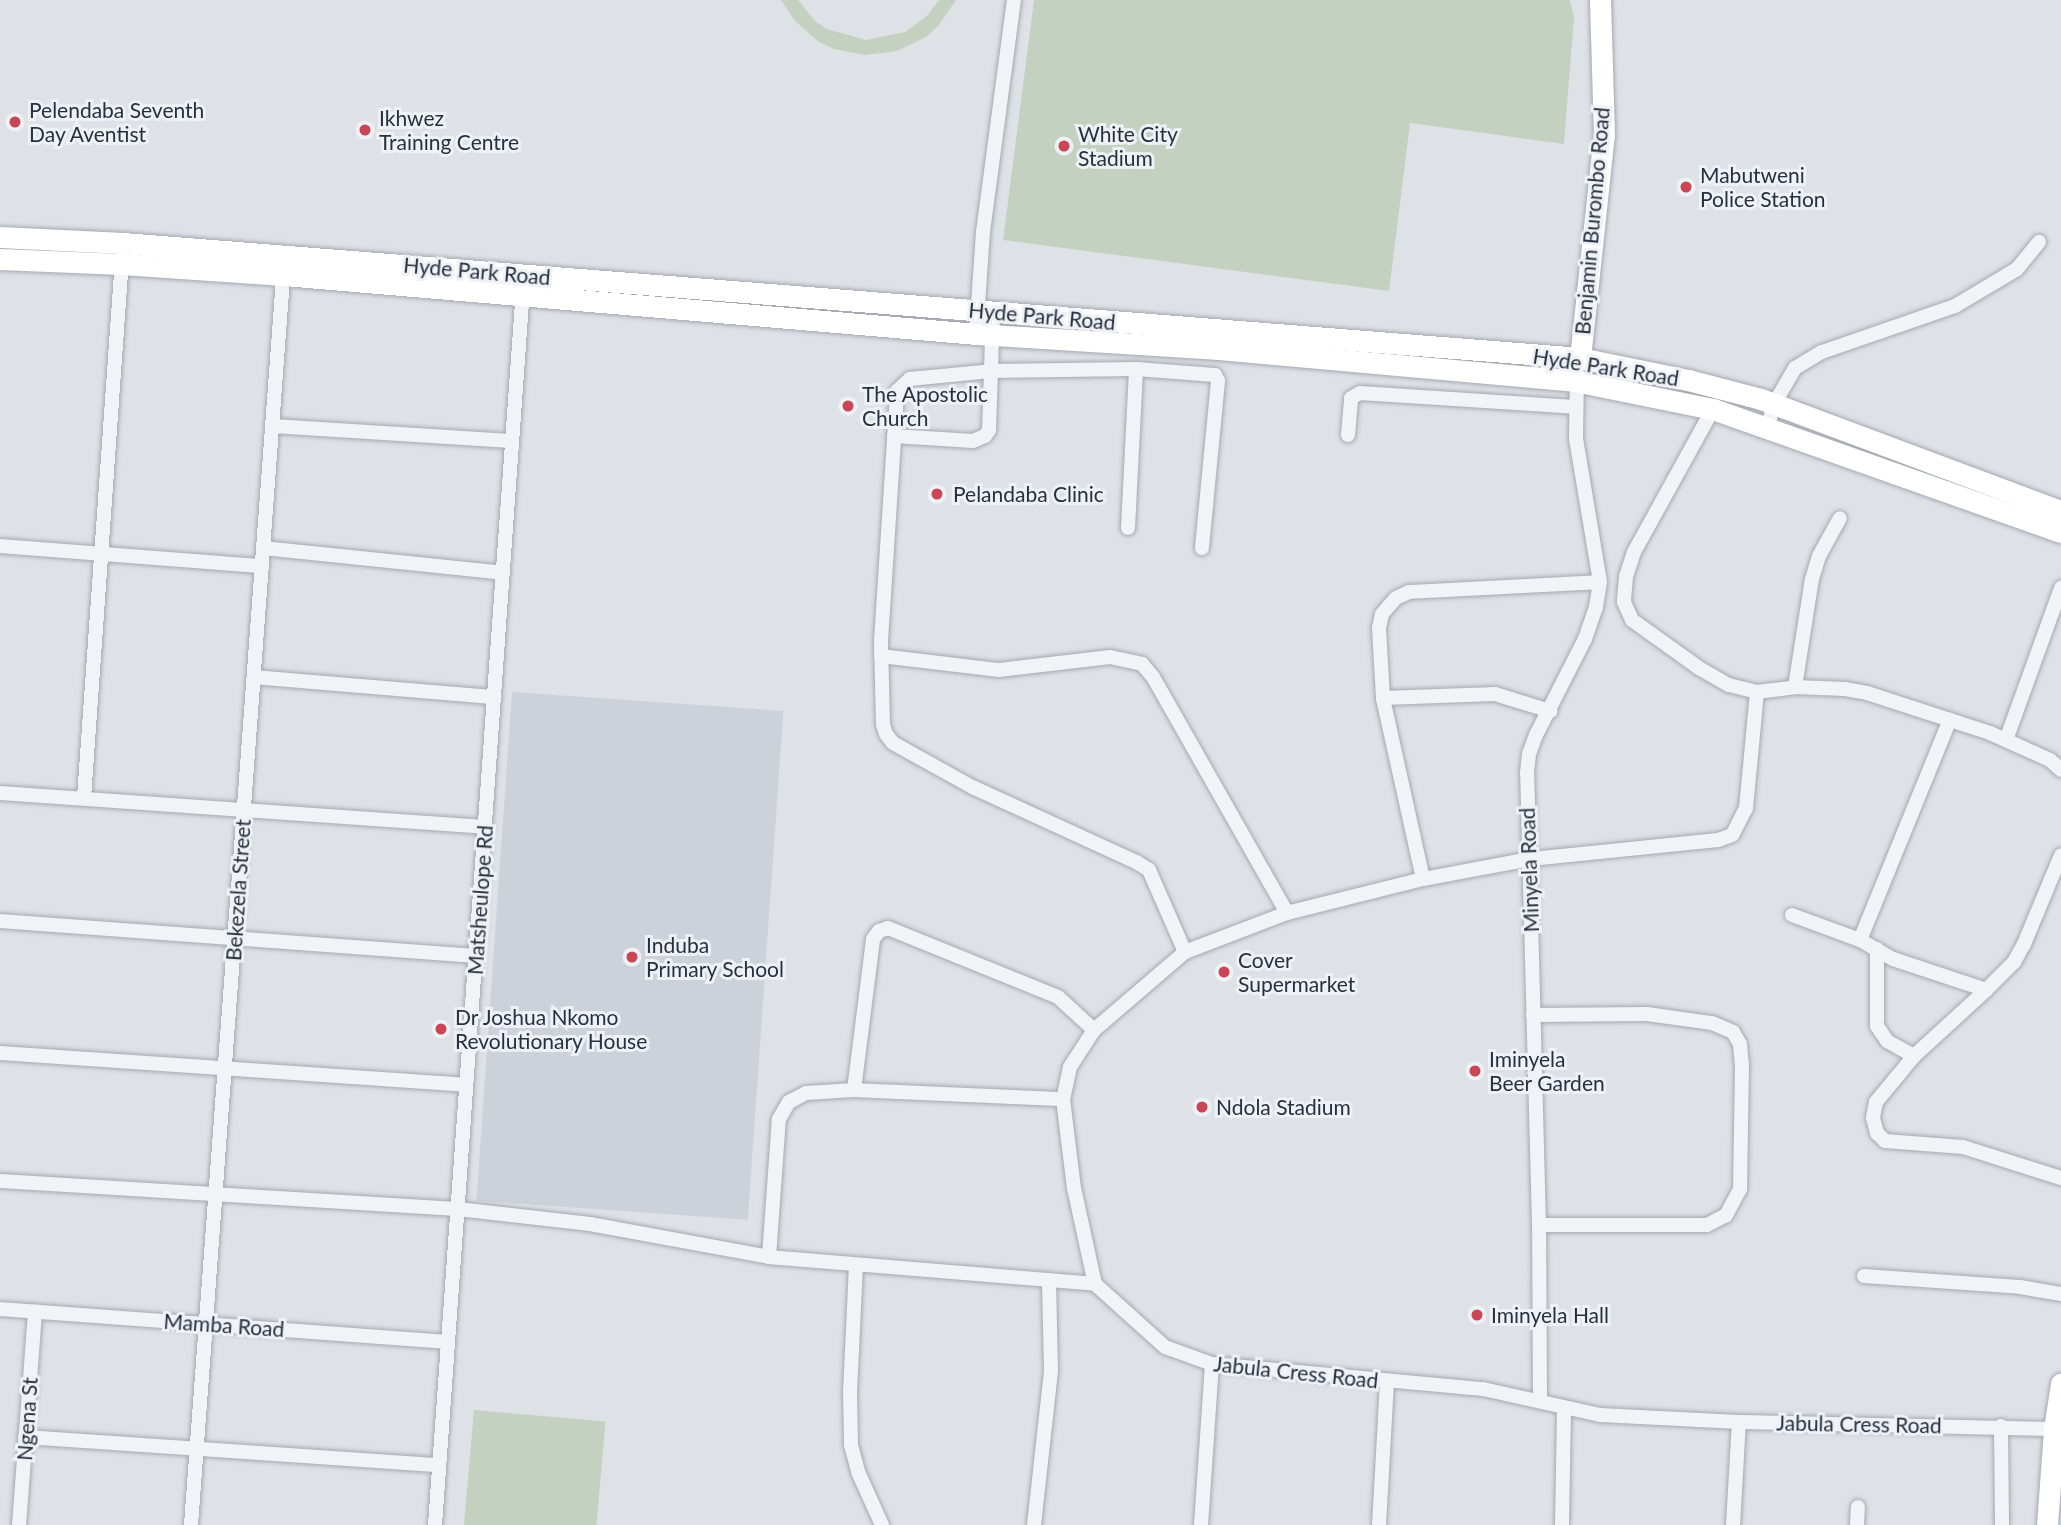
<!DOCTYPE html>
<html>
<head>
<meta charset="utf-8">
<style>
	body { margin:0 }
	#map { position:relative; width:2061px; height:1525px; overflow:hidden; background:#dee2e7; font-family:Lato,sans-serif }
	div>[style] { position:absolute }
	.built>* { inset:0; background:#cdd1d9; transform-origin:0 0 }
	.green>* { inset:0; background:#c4d1c0; transform-origin:0 0 }
	.roads { filter:drop-shadow(0 0 2px #a4a9b1) drop-shadow(0 0 2px #a4a9b1) }
	.street>* { height:14px; margin:-7px; padding:0 7px; transform-origin:7px; border-radius:7px; background:#f1f3f6 }
	.secondary>* { height:21px; margin:-10.5px; padding:0 10.5px; transform-origin:10.5px; border-radius:10.5px; background:#fff }
	.dots>* { width:19px; height:19px; translate:-50% -50%; box-sizing:border-box; border:4px solid #eef1f5; border-radius:50% }
	span { translate:-50% -50%; white-space:nowrap; text-align:center; line-height:1.15; -webkit-text-stroke:6px #eef1f5; paint-order:stroke }
	.poi-label { font-size:21px; color:#282f3e }
	.left { translate:0 -50%; text-align:left }
	.street-label { font-size:21px; color:#282f3e }
</style>
</head>
<body>
<div id="map">
	<div class="built">
		<i style="left:512px;top:692px;width:272px;height:510px;rotate:4deg"></i>
	</div>
	<div class="green">
		<i style="clip-path:polygon(781px 0,798px 0,815px 21px,827px 29px,866px 40px,905px 32px,927px 16px,939px 0,956px 0,938px 26px,926px 37px,897px 51px,865px 55px,834px 49px,819px 42px,795px 21px)"></i>
		<i style="clip-path:polygon(1034px 0,1570px 0,1574px 17px,1564px 144px,1410px 123px,1389px 291px,1003px 240px)"></i>
		<i style="left:474px;top:1410px;width:132px;height:116px;rotate:5deg"></i>
	</div>
	<div class="roads">
		<div class="street">
			<i style="left:976px;top:334px;width:102px;rotate:-86.1deg"></i>
			<i style="left:983px;top:232px;width:234px;rotate:-82.4deg"></i>
			<i style="left:1713px;top:409px;width:163px;rotate:118.9deg"></i>
			<i style="left:1634px;top:552px;width:26px;rotate:108deg"></i>
			<i style="left:1626px;top:577px;width:25px;rotate:95deg"></i>
			<i style="left:1624px;top:602px;width:20px;rotate:66deg"></i>
			<i style="left:1632px;top:620px;width:82px;rotate:35.6deg"></i>
			<i style="left:1699px;top:668px;width:34px;rotate:30deg"></i>
			<i style="left:1729px;top:685px;width:29px;rotate:14deg"></i>
			<i style="left:1757px;top:692px;width:38px;rotate:-7deg"></i>
			<i style="left:1795px;top:687px;width:50px;rotate:2.3deg"></i>
			<i style="left:1845px;top:689px;width:22px;rotate:10deg"></i>
			<i style="left:1867px;top:693px;width:129px;rotate:18deg"></i>
			<i style="left:1990px;top:733px;width:66px;rotate:24.2deg"></i>
			<i style="left:2050px;top:760px;width:15px;rotate:42deg"></i>
			<i style="left:272px;top:426px;width:240px;rotate:3.6deg"></i>
			<i style="left:1768px;top:426px;width:23px;rotate:-75deg"></i>
			<i style="left:1774px;top:404px;width:42px;rotate:-59.7deg"></i>
			<i style="left:1795px;top:368px;width:31px;rotate:-31deg"></i>
			<i style="left:1822px;top:352px;width:141px;rotate:-19.1deg"></i>
			<i style="left:1955px;top:306px;width:72px;rotate:-30.8deg"></i>
			<i style="left:2017px;top:269px;width:35px;rotate:-51deg"></i>
			<i style="left:1348px;top:435px;width:37px;rotate:-85deg"></i>
			<i style="left:1351px;top:398px;width:10px;rotate:-29deg"></i>
			<i style="left:1360px;top:393px;width:215px;rotate:3.7deg"></i>
			<i style="left:894px;top:436px;width:79px;rotate:3.6deg"></i>
			<i style="left:973px;top:441px;width:13px;rotate:-23deg"></i>
			<i style="left:985px;top:436px;width:7px;rotate:-56deg"></i>
			<i style="left:989px;top:430px;width:118px;rotate:-88.1deg"></i>
			<i style="left:1128px;top:528px;width:159px;rotate:-87.1deg"></i>
			<i style="left:0;top:546px;width:263px;rotate:4.4deg"></i>
			<i style="left:263px;top:548px;width:241px;rotate:5.9deg"></i>
			<i style="left:881px;top:656px;width:119px;rotate:6.8deg"></i>
			<i style="left:999px;top:670px;width:112px;rotate:-6.7deg"></i>
			<i style="left:1110px;top:657px;width:33px;rotate:12deg"></i>
			<i style="left:1142px;top:664px;width:17px;rotate:50deg"></i>
			<i style="left:1153px;top:677px;width:271px;rotate:60.4deg"></i>
			<i style="left:254px;top:677px;width:241px;rotate:4.8deg"></i>
			<i style="left:1795px;top:687px;width:109px;rotate:-81.1deg"></i>
			<i style="left:1812px;top:579px;width:24px;rotate:-73deg"></i>
			<i style="left:1819px;top:556px;width:43px;rotate:-61.1deg"></i>
			<i style="left:1757px;top:692px;width:117px;rotate:95.4deg"></i>
			<i style="left:1746px;top:808px;width:30px;rotate:117deg"></i>
			<i style="left:1732px;top:835px;width:15px;rotate:160deg"></i>
			<i style="left:1718px;top:840px;width:189px;rotate:174.2deg"></i>
			<i style="left:1530px;top:859px;width:109px;rotate:169.4deg"></i>
			<i style="left:1423px;top:879px;width:140px;rotate:166deg"></i>
			<i style="left:1287px;top:913px;width:109px;rotate:159.1deg"></i>
			<i style="left:1185px;top:952px;width:120px;rotate:139.4deg"></i>
			<i style="left:1094px;top:1030px;width:44px;rotate:123deg"></i>
			<i style="left:1070px;top:1067px;width:33px;rotate:102deg"></i>
			<i style="left:1063px;top:1099px;width:90px;rotate:83deg"></i>
			<i style="left:1074px;top:1188px;width:98px;rotate:77.7deg"></i>
			<i style="left:1095px;top:1284px;width:94px;rotate:42deg"></i>
			<i style="left:1165px;top:1347px;width:50px;rotate:19.9deg"></i>
			<i style="left:1212px;top:1364px;width:272px;rotate:5.3deg"></i>
			<i style="left:1483px;top:1389px;width:120px;rotate:12.5deg"></i>
			<i style="left:1600px;top:1415px;width:139px;rotate:2.9deg"></i>
			<i style="left:1739px;top:1422px;width:315px;rotate:1.3deg"></i>
			<i style="left:1383px;top:698px;width:112px;rotate:-2deg"></i>
			<i style="left:1495px;top:694px;width:58px;rotate:17.2deg"></i>
			<i style="left:2006px;top:740px;width:162px;rotate:-70.1deg"></i>
			<i style="left:0;top:793px;width:486px;rotate:4deg"></i>
			<i style="left:84px;top:798px;width:541px;rotate:-85.97deg"></i>
			<i style="left:1423px;top:879px;width:185px;rotate:-102.5deg"></i>
			<i style="left:1383px;top:698px;width:70px;rotate:-93.3deg"></i>
			<i style="left:1379px;top:628px;width:14px;rotate:-78deg"></i>
			<i style="left:1382px;top:614px;width:21px;rotate:-49deg"></i>
			<i style="left:1396px;top:598px;width:14px;rotate:-25deg"></i>
			<i style="left:1409px;top:592px;width:191px;rotate:-3deg"></i>
			<i style="left:1792px;top:915px;width:72px;rotate:20.2deg"></i>
			<i style="left:1860px;top:940px;width:38px;rotate:30deg"></i>
			<i style="left:1893px;top:959px;width:98px;rotate:18.4deg"></i>
			<i style="left:1986px;top:990px;width:40px;rotate:-45deg"></i>
			<i style="left:2014px;top:962px;width:21px;rotate:-61deg"></i>
			<i style="left:2024px;top:944px;width:96px;rotate:-67.4deg"></i>
			<i style="left:0;top:921px;width:477px;rotate:4.2deg"></i>
			<i style="left:1860px;top:940px;width:238px;rotate:-67.8deg"></i>
			<i style="left:1877px;top:949px;width:77px;rotate:90deg"></i>
			<i style="left:1877px;top:1026px;width:18px;rotate:56deg"></i>
			<i style="left:1887px;top:1041px;width:31px;rotate:29deg"></i>
			<i style="left:1914px;top:1056px;width:98px;rotate:-42.5deg"></i>
			<i style="left:1185px;top:952px;width:90px;rotate:-113.7deg"></i>
			<i style="left:1149px;top:870px;width:15px;rotate:-148deg"></i>
			<i style="left:1136px;top:862px;width:178px;rotate:-155.4deg"></i>
			<i style="left:974px;top:788px;width:93px;rotate:-150.9deg"></i>
			<i style="left:893px;top:743px;width:11px;rotate:-128deg"></i>
			<i style="left:886px;top:734px;width:10px;rotate:-107deg"></i>
			<i style="left:883px;top:724px;width:83px;rotate:-91.4deg"></i>
			<i style="left:881px;top:641px;width:251px;rotate:-86.3deg"></i>
			<i style="left:897px;top:391px;width:18px;rotate:-43deg"></i>
			<i style="left:910px;top:379px;width:81px;rotate:-5.6deg"></i>
			<i style="left:991px;top:371px;width:145px;rotate:-0.8deg"></i>
			<i style="left:1136px;top:369px;width:79px;rotate:4.3deg"></i>
			<i style="left:1215px;top:375px;width:7px;rotate:63deg"></i>
			<i style="left:1218px;top:381px;width:168px;rotate:95.5deg"></i>
			<i style="left:1533px;top:1015px;width:114px;rotate:-0.5deg"></i>
			<i style="left:1647px;top:1014px;width:66px;rotate:7.9deg"></i>
			<i style="left:1712px;top:1023px;width:23px;rotate:23deg"></i>
			<i style="left:1733px;top:1032px;width:14px;rotate:60deg"></i>
			<i style="left:1740px;top:1044px;width:21px;rotate:85deg"></i>
			<i style="left:1742px;top:1065px;width:124px;rotate:90.9deg"></i>
			<i style="left:1740px;top:1189px;width:30px;rotate:118deg"></i>
			<i style="left:1726px;top:1215px;width:21px;rotate:152deg"></i>
			<i style="left:1707px;top:1225px;width:168px;rotate:180deg"></i>
			<i style="left:0;top:1053px;width:467px;rotate:3.9deg"></i>
			<i style="left:1914px;top:1056px;width:60px;rotate:129.6deg"></i>
			<i style="left:1876px;top:1102px;width:16px;rotate:101deg"></i>
			<i style="left:1873px;top:1118px;width:16px;rotate:75deg"></i>
			<i style="left:1877px;top:1133px;width:11px;rotate:45deg"></i>
			<i style="left:1885px;top:1141px;width:78px;rotate:4.4deg"></i>
			<i style="left:1963px;top:1147px;width:103px;rotate:17.6deg"></i>
			<i style="left:854px;top:1090px;width:152px;rotate:-82.8deg"></i>
			<i style="left:873px;top:939px;width:10px;rotate:-53deg"></i>
			<i style="left:879px;top:931px;width:9px;rotate:-18deg"></i>
			<i style="left:888px;top:928px;width:183px;rotate:22.1deg"></i>
			<i style="left:1058px;top:997px;width:49px;rotate:42.5deg"></i>
			<i style="left:0;top:1181px;width:459px;rotate:3.5deg"></i>
			<i style="left:458px;top:1209px;width:133px;rotate:6.5deg"></i>
			<i style="left:590px;top:1224px;width:182px;rotate:10.4deg"></i>
			<i style="left:769px;top:1257px;width:327px;rotate:4.7deg"></i>
			<i style="left:769px;top:1257px;width:138px;rotate:-85.9deg"></i>
			<i style="left:779px;top:1119px;width:20px;rotate:-60deg"></i>
			<i style="left:789px;top:1102px;width:19px;rotate:-28deg"></i>
			<i style="left:806px;top:1093px;width:48px;rotate:-3.6deg"></i>
			<i style="left:854px;top:1090px;width:209px;rotate:2.5deg"></i>
			<i style="left:856px;top:1265px;width:126px;rotate:92.7deg"></i>
			<i style="left:850px;top:1391px;width:54px;rotate:88.9deg"></i>
			<i style="left:851px;top:1445px;width:30px;rotate:75deg"></i>
			<i style="left:859px;top:1474px;width:56px;rotate:65.7deg"></i>
			<i style="left:1864px;top:1276px;width:156px;rotate:4deg"></i>
			<i style="left:2020px;top:1287px;width:42px;rotate:9.7deg"></i>
			<i style="left:0;top:1309px;width:449px;rotate:4.2deg"></i>
			<i style="left:1540px;top:1400px;width:175px;rotate:-90.3deg"></i>
			<i style="left:1539px;top:1225px;width:452px;rotate:-91.5deg"></i>
			<i style="left:1527px;top:773px;width:19px;rotate:-84deg"></i>
			<i style="left:1529px;top:754px;width:20px;rotate:-70deg"></i>
			<i style="left:1536px;top:735px;width:108px;rotate:-63deg"></i>
			<i style="left:1585px;top:639px;width:34px;rotate:-71deg"></i>
			<i style="left:1596px;top:607px;width:25px;rotate:-81deg"></i>
			<i style="left:1600px;top:582px;width:146px;rotate:-99.5deg"></i>
			<i style="left:1576px;top:438px;width:65px;rotate:-89.1deg"></i>
			<i style="left:2001px;top:1426px;width:99px;rotate:89.4deg"></i>
			<i style="left:25px;top:1437px;width:415px;rotate:3.9deg"></i>
			<i style="left:19px;top:1525px;width:214px;rotate:-85.7deg"></i>
			<i style="left:191px;top:1525px;width:1262px;rotate:-85.78deg"></i>
			<i style="left:435px;top:1525px;width:1241px;rotate:-85.93deg"></i>
			<i style="left:1034px;top:1525px;width:156px;rotate:-83.7deg"></i>
			<i style="left:1051px;top:1370px;width:90px;rotate:-91.3deg"></i>
			<i style="left:1201px;top:1525px;width:161px;rotate:-86.1deg"></i>
			<i style="left:1379px;top:1525px;width:143px;rotate:-86.8deg"></i>
			<i style="left:1562px;top:1525px;width:117px;rotate:-89deg"></i>
			<i style="left:1733px;top:1525px;width:103px;rotate:-86.7deg"></i>
			<i style="left:1857px;top:1525px;width:18px;rotate:-87deg"></i>
		</div>
		<div class="secondary">
			<i style="left:0;top:237px;width:123px;rotate:2.8deg"></i>
			<i style="left:123px;top:243px;width:1462px;rotate:4.51deg"></i>
			<i style="left:1580px;top:358px;width:110px;rotate:11.5deg"></i>
			<i style="left:1688px;top:380px;width:75px;rotate:14.6deg"></i>
			<i style="left:1761px;top:399px;width:320px;rotate:20.5deg"></i>
			<i style="left:0;top:259px;width:122px;rotate:2.3deg"></i>
			<i style="left:122px;top:264px;width:162px;rotate:3.9deg"></i>
			<i style="left:284px;top:275px;width:695px;rotate:4.87deg"></i>
			<i style="left:976px;top:334px;width:242px;rotate:3.5deg"></i>
			<i style="left:1218px;top:349px;width:358px;rotate:5.1deg"></i>
			<i style="left:1575px;top:381px;width:141px;rotate:11.5deg"></i>
			<i style="left:1713px;top:409px;width:369px;rotate:19.5deg"></i>
			<i style="left:1580px;top:358px;width:224px;rotate:-83.9deg"></i>
			<i style="left:1604px;top:135px;width:135px;rotate:-91.7deg"></i>
			<i style="left:2047px;top:1525px;width:96px;rotate:-85.8deg"></i>
			<i style="left:2054px;top:1429px;width:46px;rotate:-81.2deg"></i>
		</div>
	</div>
	<div class="dots">
		<i style="left:15px;top:122px;background:#ca4655"></i>
		<i style="left:365px;top:130px;background:#ca4655"></i>
		<i style="left:1064px;top:146px;background:#ca4655"></i>
		<i style="left:1686px;top:187px;background:#ca4655"></i>
		<i style="left:848px;top:406px;background:#ca4655"></i>
		<i style="left:937px;top:494px;background:#ca4655"></i>
		<i style="left:632px;top:957px;background:#ca4655"></i>
		<i style="left:1224px;top:972px;background:#ca4655"></i>
		<i style="left:441px;top:1029px;background:#ca4655"></i>
		<i style="left:1475px;top:1071px;background:#ca4655"></i>
		<i style="left:1202px;top:1107px;background:#ca4655"></i>
		<i style="left:1477px;top:1315px;background:#ca4655"></i>
	</div>
	<div class="poi-label">
		<span class="left" style="left:29px;top:122px">Pelendaba Seventh<br>Day Aventist</span>
		<span class="left" style="left:379px;top:130px">Ikhwez<br>Training Centre</span>
		<span class="left" style="left:1078px;top:146px">White City<br>Stadium</span>
		<span class="left" style="left:1700px;top:187px">Mabutweni<br>Police Station</span>
		<span class="left" style="left:862px;top:406px">The Apostolic<br>Church</span>
		<span class="left" style="left:953px;top:494px">Pelandaba Clinic</span>
		<span class="left" style="left:646px;top:957px">Induba<br>Primary School</span>
		<span class="left" style="left:1238px;top:972px">Cover<br>Supermarket</span>
		<span class="left" style="left:455px;top:1029px">Dr Joshua Nkomo<br>Revolutionary House</span>
		<span class="left" style="left:1489px;top:1071px">Iminyela<br>Beer Garden</span>
		<span class="left" style="left:1216px;top:1107px">Ndola Stadium</span>
		<span class="left" style="left:1491px;top:1315px">Iminyela Hall</span>
	</div>
	<div class="street-label">
		<span style="left:1592px;top:221px;rotate:-85deg">Benjamin Burombo Road</span>
		<span style="left:477px;top:271px;rotate:5deg">Hyde Park Road</span>
		<span style="left:1042px;top:316px;rotate:5deg">Hyde Park Road</span>
		<span style="left:1606px;top:367px;rotate:9deg">Hyde Park Road</span>
		<span style="left:1529px;top:870px;rotate:-92deg">Minyela Road</span>
		<span style="left:238px;top:890px;rotate:-86deg">Bekezela Street</span>
		<span style="left:480px;top:900px;rotate:-86deg">Matsheulope Rd</span>
		<span style="left:224px;top:1325px;rotate:4deg">Mamba Road</span>
		<span style="left:1296px;top:1372px;rotate:6deg">Jabula Cress Road</span>
		<span style="left:27px;top:1419px;rotate:-86deg">Ngena St</span>
		<span style="left:1859px;top:1424px;rotate:1deg">Jabula Cress Road</span>
	</div>
</div>
</body>
</html>
